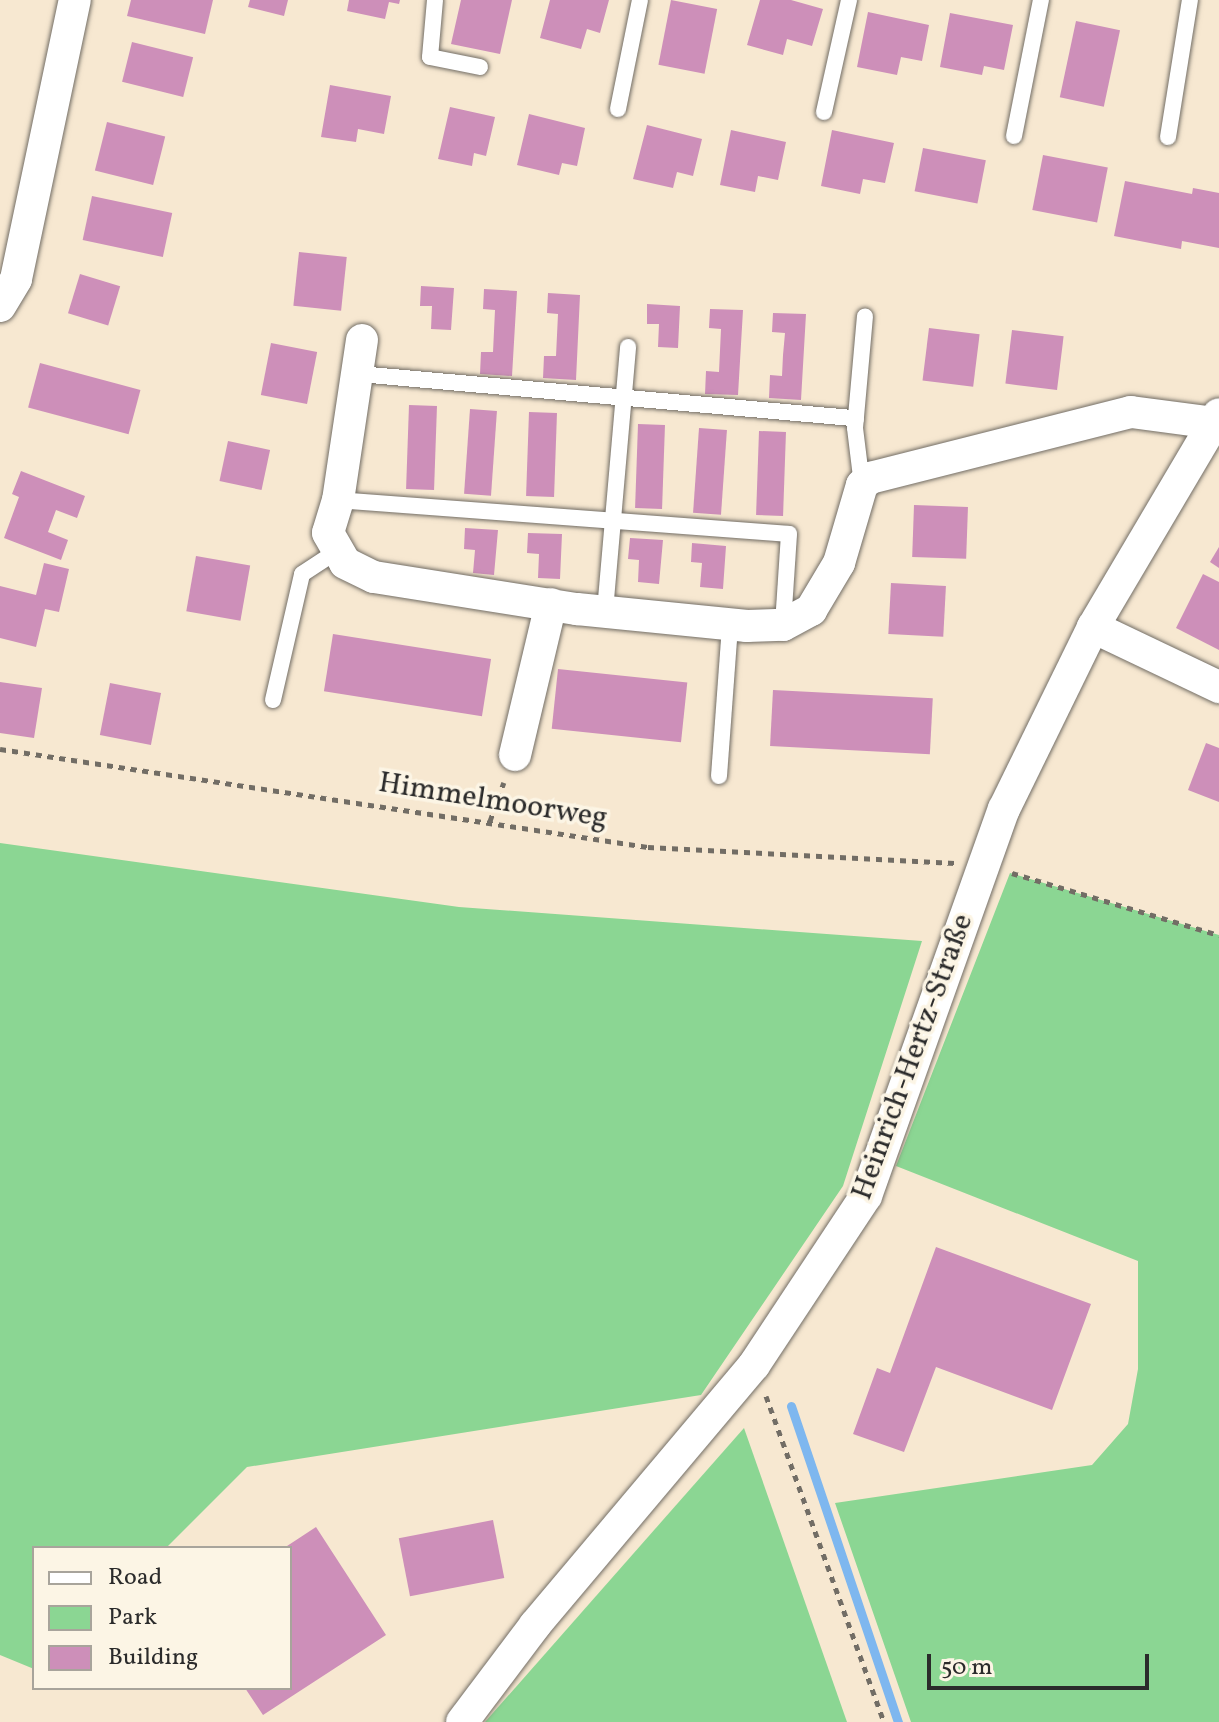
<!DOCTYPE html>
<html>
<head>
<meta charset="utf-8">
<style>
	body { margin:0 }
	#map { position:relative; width:1219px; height:1722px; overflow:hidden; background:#f7e8d1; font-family:Vollkorn,serif }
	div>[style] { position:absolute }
	.green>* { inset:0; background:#8bd693 }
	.stream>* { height:9px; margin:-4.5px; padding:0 4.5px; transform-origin:4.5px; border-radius:4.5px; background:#7eb7ef }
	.building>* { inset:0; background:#cd8fb9; transform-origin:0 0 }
	.path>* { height:5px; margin-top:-2.5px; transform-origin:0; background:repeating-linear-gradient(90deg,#726d65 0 6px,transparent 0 12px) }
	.roads { filter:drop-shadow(0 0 2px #726d65) drop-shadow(0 0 2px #726d65) }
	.lane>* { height:16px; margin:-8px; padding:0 8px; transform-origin:8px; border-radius:8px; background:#fff }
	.street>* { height:32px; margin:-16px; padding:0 16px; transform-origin:16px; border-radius:16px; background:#fff }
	span { translate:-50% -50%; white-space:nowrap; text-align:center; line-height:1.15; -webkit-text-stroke:7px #fcf5e5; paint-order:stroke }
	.street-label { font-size:30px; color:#2b2b2b }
	.legend { position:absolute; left:32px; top:1546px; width:260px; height:144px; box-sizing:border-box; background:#fcf5e5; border:2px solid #a8a49b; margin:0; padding:10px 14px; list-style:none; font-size:24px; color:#2b2b2b }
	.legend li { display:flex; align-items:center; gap:16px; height:40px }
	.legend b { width:40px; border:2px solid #a8a49b }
	.scale { position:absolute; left:927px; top:1654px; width:222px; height:36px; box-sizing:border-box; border:4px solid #2b2b2b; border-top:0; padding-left:10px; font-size:24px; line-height:28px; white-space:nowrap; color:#2b2b2b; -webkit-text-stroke:6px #fcf5e5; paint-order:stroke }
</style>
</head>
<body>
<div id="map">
	<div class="green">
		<i style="clip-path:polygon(0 843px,459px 907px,922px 941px,843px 1186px,701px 1395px,247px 1467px,166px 1548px,34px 1548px,34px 1669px,0 1655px)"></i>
		<i style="clip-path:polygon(1010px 873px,1219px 935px,1219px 1722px,911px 1722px,835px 1503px,1092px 1465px,1128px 1424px,1138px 1369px,1138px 1261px,896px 1166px)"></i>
		<i style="clip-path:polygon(744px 1428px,847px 1722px,485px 1722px)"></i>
	</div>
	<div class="stream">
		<i style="left:791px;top:1406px;width:334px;rotate:71.3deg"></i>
	</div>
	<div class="building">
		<i style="clip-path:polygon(131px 0,213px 0,205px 34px,127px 16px)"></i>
		<i style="clip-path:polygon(250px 0,288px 0,284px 16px,248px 7px)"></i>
		<i style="clip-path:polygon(349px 0,400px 0,399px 4px,389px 2px,385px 19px,347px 11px)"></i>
		<i style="clip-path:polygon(461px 0,512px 0,500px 54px,451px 44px)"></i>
		<i style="clip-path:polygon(550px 0,609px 0,600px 33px,587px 29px,581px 49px,540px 38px)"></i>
		<i style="left:671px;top:0;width:47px;height:66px;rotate:11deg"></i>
		<i style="clip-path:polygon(760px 0,791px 0,823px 9px,812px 46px,787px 39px,783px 55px,747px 45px)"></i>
		<i style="clip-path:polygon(868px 12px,929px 25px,922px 61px,901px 57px,897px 75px,857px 67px)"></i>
		<i style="clip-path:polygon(950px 13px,1013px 25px,1004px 70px,984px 66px,982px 75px,940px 67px)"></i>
		<i style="left:1076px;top:21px;width:45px;height:78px;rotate:12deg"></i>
		<i style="left:132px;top:42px;width:63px;height:41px;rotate:14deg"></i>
		<i style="clip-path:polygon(330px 85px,391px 96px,384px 134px,358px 129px,356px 142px,321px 137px)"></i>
		<i style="clip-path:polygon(450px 107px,495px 117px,486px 156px,474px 153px,472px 166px,438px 159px)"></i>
		<i style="clip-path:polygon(529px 114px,585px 128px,577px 166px,562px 163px,559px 175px,517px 165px)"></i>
		<i style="left:107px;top:122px;width:60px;height:50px;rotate:14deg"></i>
		<i style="clip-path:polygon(647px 125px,702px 139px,693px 176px,677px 172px,673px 188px,633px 179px)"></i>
		<i style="clip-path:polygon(731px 130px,786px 142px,778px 180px,758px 176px,755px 192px,720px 185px)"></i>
		<i style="clip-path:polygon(832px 130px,894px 143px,885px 183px,863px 179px,860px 194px,821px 186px)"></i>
		<i style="left:923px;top:148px;width:64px;height:44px;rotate:11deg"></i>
		<i style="left:1043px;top:155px;width:66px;height:56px;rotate:11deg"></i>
		<i style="clip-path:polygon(1125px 181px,1192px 194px,1193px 188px,1219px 193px,1219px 248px,1182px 241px,1181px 249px,1114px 236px)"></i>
		<i style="left:92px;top:196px;width:82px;height:45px;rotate:12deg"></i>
		<i style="left:299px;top:252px;width:48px;height:54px;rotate:6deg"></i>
		<i style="left:80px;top:274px;width:42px;height:41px;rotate:17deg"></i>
		<i style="clip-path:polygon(421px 286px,454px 288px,451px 330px,431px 329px,432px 306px,420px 306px)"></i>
		<i style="clip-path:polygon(484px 289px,517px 291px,512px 376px,480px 374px,481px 352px,493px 352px,495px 310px,483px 309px)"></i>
		<i style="clip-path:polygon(548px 293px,580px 295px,576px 380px,543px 378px,544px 356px,556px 356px,558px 314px,547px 313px)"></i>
		<i style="clip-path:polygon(647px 304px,680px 306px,678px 348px,658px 347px,659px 324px,647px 324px)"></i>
		<i style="clip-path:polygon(710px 309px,743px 310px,738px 395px,705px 394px,706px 371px,719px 372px,721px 329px,709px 328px)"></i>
		<i style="clip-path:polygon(773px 313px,806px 314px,801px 400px,769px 398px,770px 375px,782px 376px,783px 355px,785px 333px,772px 332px)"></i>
		<i style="left:929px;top:328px;width:51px;height:53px;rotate:7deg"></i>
		<i style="left:1012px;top:330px;width:52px;height:54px;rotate:7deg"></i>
		<i style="left:271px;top:343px;width:47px;height:53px;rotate:11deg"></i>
		<i style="left:40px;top:363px;width:104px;height:46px;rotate:15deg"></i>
		<i style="left:409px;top:405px;width:28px;height:84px;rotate:2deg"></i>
		<i style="left:470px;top:409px;width:27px;height:85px;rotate:4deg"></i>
		<i style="left:529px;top:412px;width:28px;height:84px;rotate:2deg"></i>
		<i style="left:638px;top:424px;width:27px;height:84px;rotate:2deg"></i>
		<i style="left:699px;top:428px;width:28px;height:85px;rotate:4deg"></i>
		<i style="left:759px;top:431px;width:27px;height:84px;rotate:2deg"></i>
		<i style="left:228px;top:441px;width:43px;height:41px;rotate:12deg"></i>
		<i style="clip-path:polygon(21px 471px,85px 496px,77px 518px,56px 510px,48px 532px,68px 540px,61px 560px,4px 538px,19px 497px,12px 494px)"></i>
		<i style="left:914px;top:505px;width:54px;height:52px;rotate:2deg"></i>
		<i style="clip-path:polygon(465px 528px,498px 530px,494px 575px,473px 573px,475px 550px,464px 549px)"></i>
		<i style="clip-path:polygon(528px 533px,562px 534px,560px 579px,538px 578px,539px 554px,527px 553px)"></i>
		<i style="clip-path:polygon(630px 538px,663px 540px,659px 584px,638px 582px,639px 560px,628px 559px)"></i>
		<i style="clip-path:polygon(692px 543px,726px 546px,723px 589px,700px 587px,702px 563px,691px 562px)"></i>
		<i style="clip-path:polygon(1219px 547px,1219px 568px,1210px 562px)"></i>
		<i style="left:196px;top:556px;width:55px;height:56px;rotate:10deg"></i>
		<i style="clip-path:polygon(44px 563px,69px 569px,59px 612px,45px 609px,36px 647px,0 638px,0 586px,36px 595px)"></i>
		<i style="clip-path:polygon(1203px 574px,1219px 582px,1219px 650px,1176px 628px)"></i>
		<i style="left:891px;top:583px;width:55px;height:51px;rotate:3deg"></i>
		<i style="left:333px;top:634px;width:160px;height:58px;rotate:9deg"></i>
		<i style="left:558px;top:669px;width:130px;height:60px;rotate:6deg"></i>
		<i style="clip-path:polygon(0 682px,42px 688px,34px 738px,0 733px)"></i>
		<i style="left:110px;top:683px;width:52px;height:53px;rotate:11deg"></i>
		<i style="left:773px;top:690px;width:160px;height:56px;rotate:3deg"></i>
		<i style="clip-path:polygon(1206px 743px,1219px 748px,1219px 802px,1188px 790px)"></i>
		<i style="clip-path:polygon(936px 1247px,1091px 1304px,1052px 1410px,936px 1367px,904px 1452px,853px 1434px,877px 1368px,890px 1373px)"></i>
		<i style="left:493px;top:1520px;width:59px;height:96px;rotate:79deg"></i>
		<i style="clip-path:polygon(316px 1527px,386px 1635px,263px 1715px,245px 1688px,290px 1688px,290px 1548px,284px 1548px)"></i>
	</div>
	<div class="path">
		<i style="left:0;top:749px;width:655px;rotate:8.6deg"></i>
		<i style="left:648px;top:847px;width:307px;rotate:3deg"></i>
		<i style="left:490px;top:821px;width:41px;rotate:-70.3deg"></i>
		<i style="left:1012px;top:873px;width:216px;rotate:16.7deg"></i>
		<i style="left:766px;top:1396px;width:347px;rotate:70.1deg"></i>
	</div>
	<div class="roads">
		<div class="lane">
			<i style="left:435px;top:0;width:57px;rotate:95deg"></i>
			<i style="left:430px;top:57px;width:51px;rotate:11.3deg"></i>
			<i style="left:618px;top:109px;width:111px;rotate:-78.6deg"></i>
			<i style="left:824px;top:112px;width:115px;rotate:-77.4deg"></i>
			<i style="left:1014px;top:136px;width:139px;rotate:-78.8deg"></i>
			<i style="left:1168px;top:137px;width:139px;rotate:-80.9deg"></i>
			<i style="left:359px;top:374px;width:499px;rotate:5.1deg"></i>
			<i style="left:862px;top:485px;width:57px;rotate:-97deg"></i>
			<i style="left:855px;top:428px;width:112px;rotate:-84.9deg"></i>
			<i style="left:338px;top:500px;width:452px;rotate:4.3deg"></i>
			<i style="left:789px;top:534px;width:91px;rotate:93.8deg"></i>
			<i style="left:605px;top:611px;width:265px;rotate:-85deg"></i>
			<i style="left:273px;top:700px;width:129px;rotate:-77deg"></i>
			<i style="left:302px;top:574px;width:42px;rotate:-33.3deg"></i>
			<i style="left:719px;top:776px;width:151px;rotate:-85.8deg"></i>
		</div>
		<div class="street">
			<i style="left:0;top:306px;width:31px;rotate:-59deg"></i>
			<i style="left:16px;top:279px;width:285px;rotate:-78.1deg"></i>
			<i style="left:362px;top:340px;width:162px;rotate:98.5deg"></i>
			<i style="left:338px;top:500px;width:34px;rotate:107deg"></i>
			<i style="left:328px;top:533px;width:34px;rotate:60deg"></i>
			<i style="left:345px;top:563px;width:32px;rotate:26deg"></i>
			<i style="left:374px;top:577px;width:206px;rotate:9deg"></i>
			<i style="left:577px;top:609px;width:171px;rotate:5.7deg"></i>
			<i style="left:747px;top:626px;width:36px;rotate:-2deg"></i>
			<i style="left:783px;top:625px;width:32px;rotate:-28deg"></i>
			<i style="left:811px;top:610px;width:55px;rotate:-59.2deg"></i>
			<i style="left:839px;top:563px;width:81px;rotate:-73.6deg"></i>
			<i style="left:862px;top:485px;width:11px;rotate:-41deg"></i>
			<i style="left:870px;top:478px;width:269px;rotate:-14.2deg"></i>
			<i style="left:1131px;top:412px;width:83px;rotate:7.6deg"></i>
			<i style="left:1093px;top:627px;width:140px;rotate:25.5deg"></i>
			<i style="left:515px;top:755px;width:155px;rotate:-76.6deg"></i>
			<i style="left:462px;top:1722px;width:121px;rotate:-53deg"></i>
			<i style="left:535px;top:1625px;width:340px;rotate:-49.9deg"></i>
			<i style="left:754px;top:1365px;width:203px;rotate:-56.5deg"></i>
			<i style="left:866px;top:1196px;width:411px;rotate:-70.4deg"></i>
			<i style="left:1004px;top:809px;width:203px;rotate:-63.9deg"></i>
			<i style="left:1093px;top:627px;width:247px;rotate:-59.4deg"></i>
		</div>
	</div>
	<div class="street-label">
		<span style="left:493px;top:801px;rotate:9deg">Himmelmoorweg</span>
		<span style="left:913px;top:1057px;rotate:-70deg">Heinrich-Hertz-Straße</span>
	</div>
	<ul class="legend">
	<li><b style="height:10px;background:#fff"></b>Road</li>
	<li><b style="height:22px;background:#8bd693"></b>Park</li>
	<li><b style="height:22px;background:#cd8fb9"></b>Building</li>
	</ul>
	<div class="scale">50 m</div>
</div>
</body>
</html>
